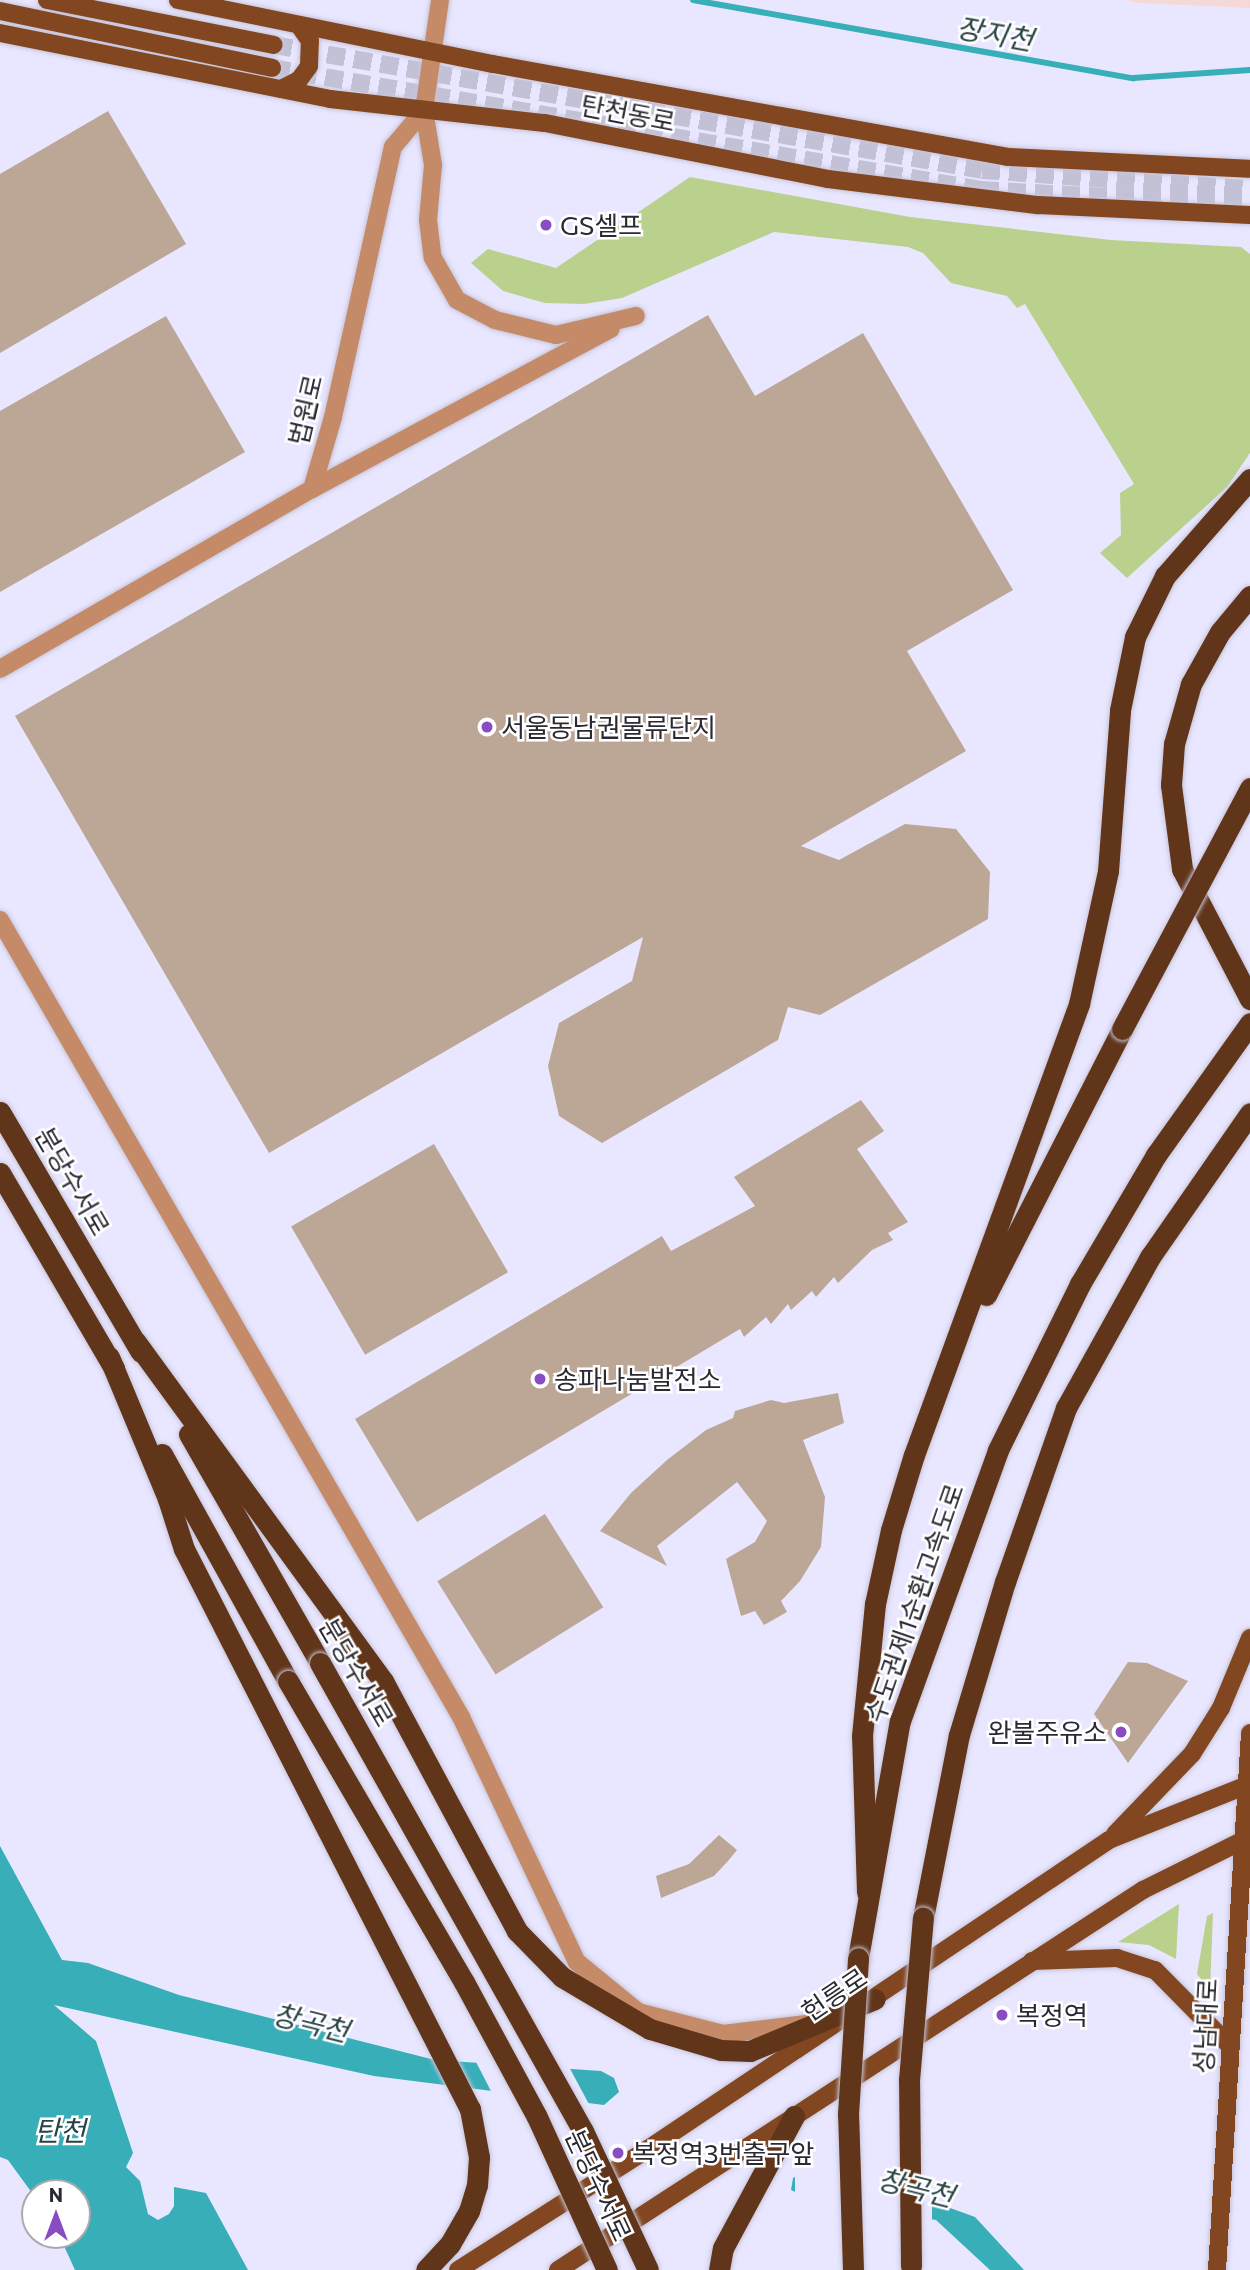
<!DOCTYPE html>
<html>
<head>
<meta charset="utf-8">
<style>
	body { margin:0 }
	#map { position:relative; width:1250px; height:2270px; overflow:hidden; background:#e9e7ff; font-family:Commissioner,"Noto Sans KR",sans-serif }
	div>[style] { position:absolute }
	.commercial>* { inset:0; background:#f4d9d7 }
	.green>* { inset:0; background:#bad08d }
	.water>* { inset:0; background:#37aeb8 }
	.pier>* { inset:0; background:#e9e7ff }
	.stream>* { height:6px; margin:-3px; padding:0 3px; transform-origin:3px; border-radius:3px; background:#37aeb8 }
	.building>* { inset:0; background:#bca797; transform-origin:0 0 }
	.major-tunnel>* { height:18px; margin-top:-9px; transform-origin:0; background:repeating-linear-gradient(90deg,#c3c1d6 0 18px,transparent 0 27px) }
	.roads { filter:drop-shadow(0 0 2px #c7c5da) drop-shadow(0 0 2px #c7c5da) }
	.minor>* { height:18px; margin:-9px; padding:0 9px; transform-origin:9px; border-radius:9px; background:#c58b69 }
	.major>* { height:18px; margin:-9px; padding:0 9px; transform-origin:9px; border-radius:9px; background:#824721 }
	.highway>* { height:21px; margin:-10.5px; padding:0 10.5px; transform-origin:10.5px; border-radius:10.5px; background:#613519 }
	.bridges { filter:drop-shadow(0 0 2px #c7c5da) drop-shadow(0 0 2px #c7c5da) }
	.highway-bridge>* { height:21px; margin:-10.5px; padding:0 10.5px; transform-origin:10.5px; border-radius:10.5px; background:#613519 }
	.dots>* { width:19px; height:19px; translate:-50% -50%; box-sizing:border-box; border:4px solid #fff; border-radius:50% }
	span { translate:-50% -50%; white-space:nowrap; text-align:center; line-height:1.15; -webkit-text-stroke:5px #fff; paint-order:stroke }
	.street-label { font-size:26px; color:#2b2a33 }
	.poi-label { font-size:26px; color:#2b2a33 }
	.left { translate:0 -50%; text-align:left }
	.right { translate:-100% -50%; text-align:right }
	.water-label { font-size:28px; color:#284245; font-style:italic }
	.north { position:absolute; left:21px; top:2179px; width:70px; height:70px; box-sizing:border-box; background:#fff; border:2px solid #aaaaad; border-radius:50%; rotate:0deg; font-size:19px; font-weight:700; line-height:28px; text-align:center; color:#2b2a33 }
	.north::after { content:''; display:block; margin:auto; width:24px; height:32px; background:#894cc2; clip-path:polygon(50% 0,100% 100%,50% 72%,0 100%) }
</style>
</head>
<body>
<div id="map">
	<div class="commercial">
		<i style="clip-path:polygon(1126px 0,1250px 0,1250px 8px,1140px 3px)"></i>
	</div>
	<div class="green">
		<i style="clip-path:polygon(690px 177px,910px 217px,1111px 240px,1241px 247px,1250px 254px,1250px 453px,1227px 487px,1127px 578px,1100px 553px,1121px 535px,1120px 493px,1134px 484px,1025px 304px,1017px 308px,1007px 296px,951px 283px,923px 253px,908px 247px,774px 232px,622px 298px,584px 304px,545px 303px,503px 291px,471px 263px,488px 249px,556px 268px)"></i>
		<i style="clip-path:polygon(1179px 1904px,1176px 1959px,1149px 1945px,1118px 1942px)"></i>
		<i style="clip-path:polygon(1213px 1913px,1210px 1991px,1197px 1974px,1207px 1916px)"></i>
	</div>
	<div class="water">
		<i style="clip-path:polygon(0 1846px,62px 1960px,88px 1963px,179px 1995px,435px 2060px,601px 2071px,614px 2078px,619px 2092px,604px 2105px,374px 2076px,54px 2005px,96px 2041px,133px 2153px,126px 2167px,140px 2181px,148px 2214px,158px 2220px,169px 2214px,174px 2206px,174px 2187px,206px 2193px,248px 2270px,75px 2270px,59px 2235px,77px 2235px,77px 2193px,35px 2193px,35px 2197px,8px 2160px,0 2157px)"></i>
		<i style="clip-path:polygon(821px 2161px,975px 2217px,1024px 2270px,990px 2270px,936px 2220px,806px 2197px,791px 2190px,793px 2178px)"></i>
	</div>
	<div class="pier">
		<i style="clip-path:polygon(475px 2060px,568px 2065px,590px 2106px,493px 2095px)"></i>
		<i style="clip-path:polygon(822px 2157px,932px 2198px,932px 2222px,795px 2196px,795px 2172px)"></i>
	</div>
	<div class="stream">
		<i style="left:693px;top:0;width:447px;rotate:10.1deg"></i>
		<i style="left:1133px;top:78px;width:117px;rotate:-3.9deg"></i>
	</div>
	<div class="building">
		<i style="clip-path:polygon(108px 111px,186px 244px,0 353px,0 174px)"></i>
		<i style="clip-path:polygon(708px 315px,755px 396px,863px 333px,1013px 590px,907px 651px,966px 751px,801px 846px,839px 860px,905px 824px,956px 829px,990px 872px,988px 919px,820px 1015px,788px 1007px,778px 1040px,602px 1143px,559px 1116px,548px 1066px,559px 1023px,632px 981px,643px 937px,269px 1153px,15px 716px)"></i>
		<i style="clip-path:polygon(166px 316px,245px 452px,0 592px,0 411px)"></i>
		<i style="clip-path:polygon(861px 1100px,884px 1131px,857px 1149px,908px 1222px,888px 1233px,893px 1240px,872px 1250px,838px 1283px,834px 1277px,816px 1297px,812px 1291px,791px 1310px,788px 1304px,771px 1324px,766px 1317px,744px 1337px,740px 1329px,417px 1522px,355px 1419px,662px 1236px,671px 1251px,755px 1206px,734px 1177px)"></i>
		<i style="left:434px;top:1144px;width:148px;height:165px;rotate:60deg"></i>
		<i style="clip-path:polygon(838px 1393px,844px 1423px,803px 1440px,825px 1497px,821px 1547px,800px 1581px,781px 1601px,787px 1612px,764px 1625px,755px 1611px,741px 1616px,726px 1559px,755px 1542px,767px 1521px,737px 1482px,657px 1546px,667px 1566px,600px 1531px,631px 1493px,667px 1460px,706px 1430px,733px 1418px,735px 1411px,771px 1400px,784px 1403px)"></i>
		<i style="left:545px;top:1514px;width:110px;height:127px;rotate:58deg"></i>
		<i style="clip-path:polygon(1128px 1662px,1147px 1663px,1188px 1681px,1128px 1763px,1094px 1714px)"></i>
		<i style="clip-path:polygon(719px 1835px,737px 1850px,728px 1861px,714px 1876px,661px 1898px,656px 1876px,689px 1864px)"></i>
	</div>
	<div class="major-tunnel">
		<i style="left:274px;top:45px;width:719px;rotate:10.01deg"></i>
		<i style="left:982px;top:170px;width:269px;rotate:4.1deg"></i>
		<i style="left:272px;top:68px;width:719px;rotate:9.76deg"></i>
		<i style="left:981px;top:190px;width:269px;rotate:3.2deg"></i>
	</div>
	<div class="roads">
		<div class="minor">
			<i style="left:424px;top:110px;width:56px;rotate:80.7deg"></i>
			<i style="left:433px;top:165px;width:55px;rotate:95.2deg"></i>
			<i style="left:428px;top:220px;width:38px;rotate:83deg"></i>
			<i style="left:433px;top:258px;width:48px;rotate:60.3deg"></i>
			<i style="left:457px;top:300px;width:43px;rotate:27.8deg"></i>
			<i style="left:495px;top:320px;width:63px;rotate:13.8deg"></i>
			<i style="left:556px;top:335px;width:82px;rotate:-13.4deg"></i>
			<i style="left:312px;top:489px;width:339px;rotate:-28.2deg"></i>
			<i style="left:0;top:669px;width:360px;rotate:-30deg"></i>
			<i style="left:312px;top:489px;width:75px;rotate:-73.7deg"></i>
			<i style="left:333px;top:417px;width:277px;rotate:-77.5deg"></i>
			<i style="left:393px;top:147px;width:48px;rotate:-50deg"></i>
			<i style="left:424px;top:110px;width:111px;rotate:-81.7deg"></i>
			<i style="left:0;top:920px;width:921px;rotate:59.95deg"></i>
			<i style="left:461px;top:1717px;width:271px;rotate:64.7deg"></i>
			<i style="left:577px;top:1962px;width:79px;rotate:39.3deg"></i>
			<i style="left:638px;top:2012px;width:88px;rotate:14.5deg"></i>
			<i style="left:723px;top:2034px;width:84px;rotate:-6.9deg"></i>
		</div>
		<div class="major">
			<i style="left:47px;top:0;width:231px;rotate:11.2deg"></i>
			<i style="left:178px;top:0;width:321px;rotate:11.5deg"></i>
			<i style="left:493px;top:64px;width:523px;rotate:10.24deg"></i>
			<i style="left:1008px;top:157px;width:242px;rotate:2.8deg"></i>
			<i style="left:0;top:11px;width:278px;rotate:11.8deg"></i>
			<i style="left:0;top:33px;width:337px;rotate:11.3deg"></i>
			<i style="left:330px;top:99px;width:216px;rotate:6.4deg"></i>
			<i style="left:545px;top:123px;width:288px;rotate:11.2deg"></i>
			<i style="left:828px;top:179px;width:212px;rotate:7.1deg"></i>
			<i style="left:1038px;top:205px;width:212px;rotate:2.7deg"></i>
			<i style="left:281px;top:89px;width:20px;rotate:-27deg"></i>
			<i style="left:299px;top:80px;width:17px;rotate:-54deg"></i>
			<i style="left:309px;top:66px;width:25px;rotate:-88deg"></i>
			<i style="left:310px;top:41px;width:19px;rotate:-125deg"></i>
			<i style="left:1115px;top:1834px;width:111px;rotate:-46.1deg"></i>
			<i style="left:1192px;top:1754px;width:54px;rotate:-57.8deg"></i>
			<i style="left:1221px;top:1708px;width:76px;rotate:-67.5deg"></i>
			<i style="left:1032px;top:1961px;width:85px;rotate:-2deg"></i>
			<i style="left:1117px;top:1958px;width:40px;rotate:18deg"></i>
			<i style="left:1155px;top:1970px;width:107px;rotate:45.4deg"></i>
			<i style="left:458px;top:2270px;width:225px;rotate:-32.5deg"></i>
			<i style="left:648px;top:2149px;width:555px;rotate:-33.83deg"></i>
			<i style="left:1109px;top:1840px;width:152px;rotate:-21.7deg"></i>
			<i style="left:558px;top:2270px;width:698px;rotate:-33.01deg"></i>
			<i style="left:1143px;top:1890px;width:119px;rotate:-26.4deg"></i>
			<i style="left:1217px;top:2270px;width:538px;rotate:-86.48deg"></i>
		</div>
		<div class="highway">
			<i style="left:1250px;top:596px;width:47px;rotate:129.8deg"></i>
			<i style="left:1220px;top:632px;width:60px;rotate:119.1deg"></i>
			<i style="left:1191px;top:684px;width:62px;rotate:105.8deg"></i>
			<i style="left:1174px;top:744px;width:41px;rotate:94.2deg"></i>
			<i style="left:1171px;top:785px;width:85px;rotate:82.5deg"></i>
			<i style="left:1182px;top:869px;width:147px;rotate:62.4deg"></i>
			<i style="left:0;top:1112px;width:278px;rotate:59.6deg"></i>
			<i style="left:0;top:1173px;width:226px;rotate:59.7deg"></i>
			<i style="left:986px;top:1295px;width:299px;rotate:-62.9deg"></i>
			<i style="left:135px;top:1341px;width:421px;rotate:53.9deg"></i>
			<i style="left:383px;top:1681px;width:284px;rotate:61.8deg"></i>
			<i style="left:517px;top:1931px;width:64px;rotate:45.6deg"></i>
			<i style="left:562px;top:1977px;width:102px;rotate:30.6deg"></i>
			<i style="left:650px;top:2029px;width:74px;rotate:16.5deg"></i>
			<i style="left:721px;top:2050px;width:29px;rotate:2deg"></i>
			<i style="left:750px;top:2051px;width:135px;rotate:-22.6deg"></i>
			<i style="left:109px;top:1357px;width:154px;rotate:67.4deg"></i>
			<i style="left:168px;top:1499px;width:52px;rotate:72.3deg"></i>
			<i style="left:184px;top:1549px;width:629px;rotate:62.95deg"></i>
			<i style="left:470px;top:2109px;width:49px;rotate:79.4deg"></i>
			<i style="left:479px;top:2157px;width:28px;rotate:94deg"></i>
			<i style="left:477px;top:2185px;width:27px;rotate:107deg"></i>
			<i style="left:469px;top:2211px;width:38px;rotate:120deg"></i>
			<i style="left:450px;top:2244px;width:35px;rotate:133deg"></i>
			<i style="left:189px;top:1434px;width:264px;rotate:60.2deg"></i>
			<i style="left:162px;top:1454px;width:260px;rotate:61deg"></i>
			<i style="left:867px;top:1892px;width:156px;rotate:-91.8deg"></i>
			<i style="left:862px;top:1736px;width:133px;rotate:-84.4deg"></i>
			<i style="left:875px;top:1604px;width:76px;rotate:-77.8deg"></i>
			<i style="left:891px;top:1530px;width:78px;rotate:-73deg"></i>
			<i style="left:914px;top:1455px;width:480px;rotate:-69.9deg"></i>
			<i style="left:1079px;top:1004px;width:136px;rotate:-77.7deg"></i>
			<i style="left:1108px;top:871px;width:161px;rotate:-85.7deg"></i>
			<i style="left:1120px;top:710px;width:75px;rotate:-78.4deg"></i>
			<i style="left:1135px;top:637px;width:68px;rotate:-63.8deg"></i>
			<i style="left:1165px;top:576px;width:129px;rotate:-48.8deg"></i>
			<i style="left:923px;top:1918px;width:187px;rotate:-78.9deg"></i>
			<i style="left:959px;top:1735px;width:160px;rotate:-73.3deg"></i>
			<i style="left:1005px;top:1582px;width:184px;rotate:-70.7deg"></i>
			<i style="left:1066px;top:1408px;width:173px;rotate:-60.9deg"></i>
			<i style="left:1150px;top:1257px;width:175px;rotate:-55.2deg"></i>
			<i style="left:858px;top:1958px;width:241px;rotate:-80deg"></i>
			<i style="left:900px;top:1721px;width:288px;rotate:-70.1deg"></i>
			<i style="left:998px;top:1450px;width:185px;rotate:-63.7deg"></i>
			<i style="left:1080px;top:1284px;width:150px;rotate:-59.5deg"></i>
			<i style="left:1156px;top:1155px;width:162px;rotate:-54.5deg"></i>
			<i style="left:719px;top:2270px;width:22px;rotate:-80deg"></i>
			<i style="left:723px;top:2248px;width:150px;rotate:-61.7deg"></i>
		</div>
	</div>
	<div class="bridges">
		<div class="highway-bridge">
			<i style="left:1122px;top:1029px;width:273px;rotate:-62deg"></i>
			<i style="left:320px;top:1663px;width:537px;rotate:60.67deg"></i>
			<i style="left:583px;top:2131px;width:153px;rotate:64.9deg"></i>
			<i style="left:288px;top:1681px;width:349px;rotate:59.7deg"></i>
			<i style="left:464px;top:1982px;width:153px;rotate:61.6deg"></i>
			<i style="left:537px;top:2117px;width:168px;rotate:65.4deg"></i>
			<i style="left:911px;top:2266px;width:186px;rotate:-90.6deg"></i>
			<i style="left:909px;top:2080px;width:163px;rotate:-85.1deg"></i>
			<i style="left:853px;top:2270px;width:156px;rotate:-91.8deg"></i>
			<i style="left:848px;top:2114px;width:156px;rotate:-86.3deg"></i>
		</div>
	</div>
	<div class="dots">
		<i style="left:546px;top:225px;background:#894cc2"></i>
		<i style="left:487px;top:727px;background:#894cc2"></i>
		<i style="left:540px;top:1379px;background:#894cc2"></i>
		<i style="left:1121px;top:1732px;background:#894cc2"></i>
		<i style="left:1002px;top:2015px;background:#894cc2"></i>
		<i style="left:618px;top:2153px;background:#894cc2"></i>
	</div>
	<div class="street-label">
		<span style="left:628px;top:113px;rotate:11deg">탄천동로</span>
		<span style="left:305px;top:410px;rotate:-77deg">법원로</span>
		<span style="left:73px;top:1181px;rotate:60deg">분당수서로</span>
		<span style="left:914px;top:1603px;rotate:-71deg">수도권제1순환고속도로</span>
		<span style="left:357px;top:1672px;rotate:60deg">분당수서로</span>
		<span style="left:834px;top:1994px;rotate:-34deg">헌릉로</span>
		<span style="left:1205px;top:2026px;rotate:-87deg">성남대로</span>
		<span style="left:599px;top:2185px;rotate:65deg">분당수서로</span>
	</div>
	<div class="poi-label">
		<span class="left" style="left:560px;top:225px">GS셀프</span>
		<span class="left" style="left:501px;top:727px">서울동남권물류단지</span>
		<span class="left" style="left:554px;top:1379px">송파나눔발전소</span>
		<span class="right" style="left:1107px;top:1732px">완불주유소</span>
		<span class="left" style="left:1016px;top:2015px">복정역</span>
		<span class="left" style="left:632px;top:2153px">복정역3번출구앞</span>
	</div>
	<div class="water-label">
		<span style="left:995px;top:33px;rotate:10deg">장지천</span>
		<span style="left:311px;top:2022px;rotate:14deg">창곡천</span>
		<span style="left:60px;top:2130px">탄천</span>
		<span style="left:916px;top:2187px;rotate:14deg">창곡천</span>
	</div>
	<div class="north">N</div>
</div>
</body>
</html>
